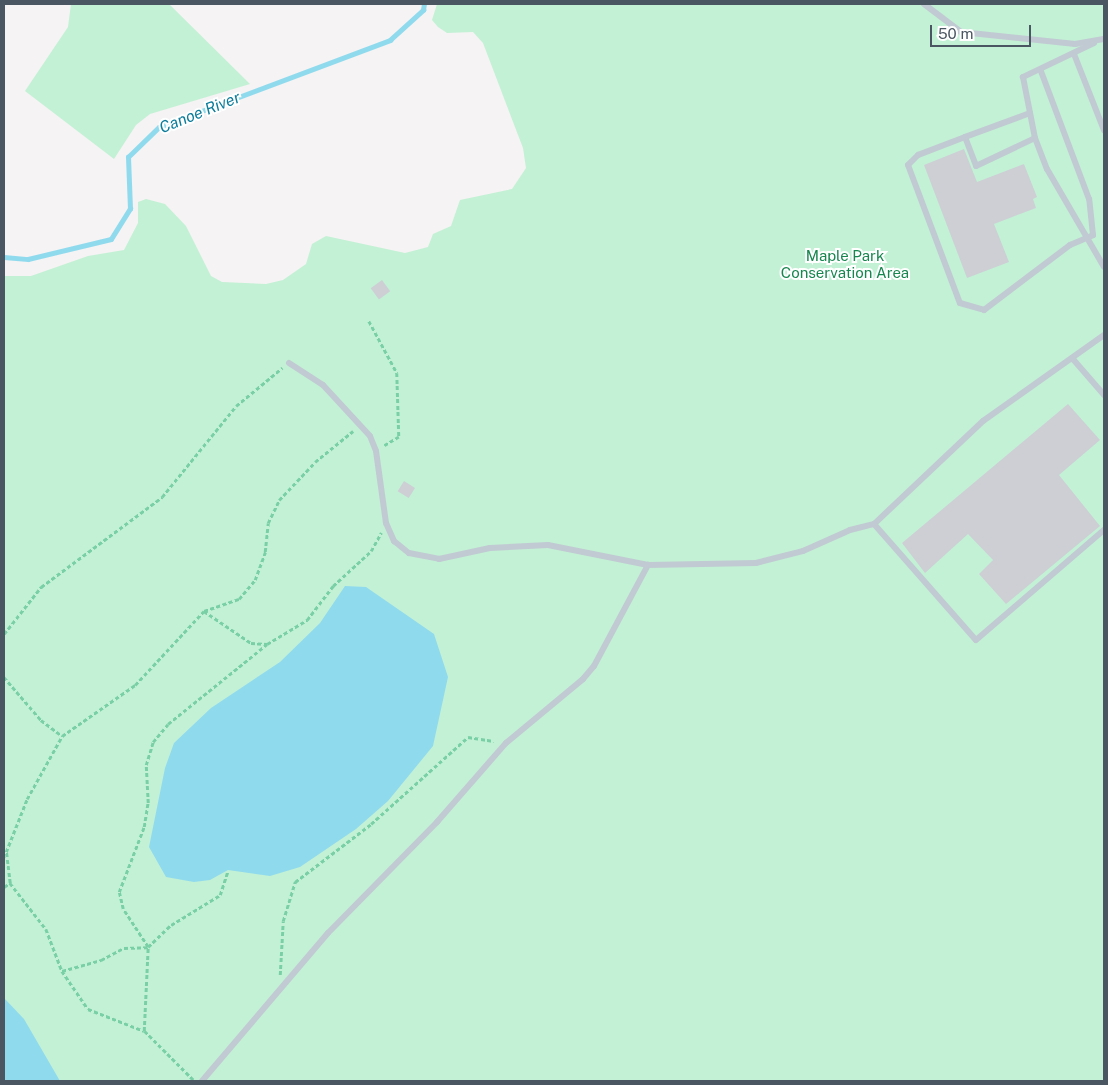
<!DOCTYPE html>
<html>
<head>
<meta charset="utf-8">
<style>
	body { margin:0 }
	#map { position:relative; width:1108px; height:1085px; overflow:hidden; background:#f5f3f3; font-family:"Public Sans",sans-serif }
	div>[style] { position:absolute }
	.green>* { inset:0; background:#c3f1d5 }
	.water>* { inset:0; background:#90daee }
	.stream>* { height:4.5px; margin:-2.25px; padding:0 2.25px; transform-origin:2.25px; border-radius:2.25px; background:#90daee }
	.building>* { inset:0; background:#cdcfd5; transform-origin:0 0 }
	.path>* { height:2.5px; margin-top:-1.25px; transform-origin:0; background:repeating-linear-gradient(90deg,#7ad0a6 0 4px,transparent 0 6.5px) }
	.service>* { height:6px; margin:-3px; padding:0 3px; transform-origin:3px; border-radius:3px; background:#c1cad2 }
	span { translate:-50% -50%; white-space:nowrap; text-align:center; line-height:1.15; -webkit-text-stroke:4px #fff; paint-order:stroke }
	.park-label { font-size:15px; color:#17864f }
	.water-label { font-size:16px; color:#0c7c9b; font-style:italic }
	.frame { position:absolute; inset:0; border:5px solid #4a5661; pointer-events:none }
	.scale { position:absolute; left:930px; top:25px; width:101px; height:22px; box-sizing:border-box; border:2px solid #4a5661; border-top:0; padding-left:6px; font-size:15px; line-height:18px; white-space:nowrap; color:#4a5661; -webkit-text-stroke:4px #fff; paint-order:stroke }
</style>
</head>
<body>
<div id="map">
	<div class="green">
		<i style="clip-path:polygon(71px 4px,169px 4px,250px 84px,150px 114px,136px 125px,114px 159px,25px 91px,68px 27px)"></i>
		<i style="clip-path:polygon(437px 4px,1104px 4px,1104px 1081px,4px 1081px,4px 276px,31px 276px,88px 256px,124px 250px,138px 223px,138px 202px,146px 199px,165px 204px,186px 226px,211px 276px,222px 282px,266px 284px,283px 280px,306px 264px,312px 244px,326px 236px,405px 253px,428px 247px,433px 234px,451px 226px,460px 200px,512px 189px,526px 168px,523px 148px,483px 43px,473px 32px,447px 33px,438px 27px,432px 20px)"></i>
	</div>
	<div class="water">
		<i style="clip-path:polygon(345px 586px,366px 587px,434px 634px,448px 677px,433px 746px,388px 801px,356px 829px,300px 867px,270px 876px,228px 870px,210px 880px,194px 882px,166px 877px,149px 847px,165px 768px,174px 743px,211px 708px,280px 662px,320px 623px)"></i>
		<i style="clip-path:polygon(4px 998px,24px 1019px,60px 1081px,4px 1081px)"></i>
	</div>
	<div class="stream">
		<i style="left:4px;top:257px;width:24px;rotate:5deg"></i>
		<i style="left:28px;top:259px;width:85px;rotate:-13.5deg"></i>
		<i style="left:111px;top:239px;width:36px;rotate:-58deg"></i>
		<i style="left:130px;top:209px;width:52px;rotate:-92.2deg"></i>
		<i style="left:128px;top:157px;width:43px;rotate:-44.1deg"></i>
		<i style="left:159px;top:127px;width:247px;rotate:-20.6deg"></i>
		<i style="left:390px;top:40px;width:45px;rotate:-42.3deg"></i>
		<i style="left:423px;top:10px;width:6px;rotate:-81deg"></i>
	</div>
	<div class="building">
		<i style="clip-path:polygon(964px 149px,977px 182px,1024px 164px,1037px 197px,1033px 199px,1036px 208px,994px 224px,1009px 262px,967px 278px,924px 165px)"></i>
		<i style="left:382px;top:280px;width:14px;height:14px;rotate:54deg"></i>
		<i style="clip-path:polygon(1068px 404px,1100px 440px,1059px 475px,1100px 526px,1006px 604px,979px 574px,993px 560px,968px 534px,925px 573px,902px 543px)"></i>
		<i style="left:404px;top:481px;width:13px;height:12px;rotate:32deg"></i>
	</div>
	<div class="path">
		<i style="left:369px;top:321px;width:59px;rotate:61.7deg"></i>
		<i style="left:397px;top:373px;width:64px;rotate:88.2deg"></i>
		<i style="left:399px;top:437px;width:17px;rotate:149deg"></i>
		<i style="left:204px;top:611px;width:57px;rotate:34.2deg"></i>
		<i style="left:251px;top:643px;width:16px;rotate:4deg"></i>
		<i style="left:267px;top:644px;width:47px;rotate:-31deg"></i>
		<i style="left:307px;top:620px;width:43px;rotate:-52.6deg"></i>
		<i style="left:333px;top:586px;width:52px;rotate:-42.6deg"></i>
		<i style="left:371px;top:551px;width:21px;rotate:-61deg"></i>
		<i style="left:4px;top:634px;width:60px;rotate:-51.8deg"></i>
		<i style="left:41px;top:587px;width:151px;rotate:-36.6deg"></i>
		<i style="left:162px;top:497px;width:117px;rotate:-50.9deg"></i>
		<i style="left:236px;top:406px;width:60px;rotate:-39.6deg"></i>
		<i style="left:4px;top:677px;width:57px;rotate:49.3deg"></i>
		<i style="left:41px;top:720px;width:26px;rotate:37deg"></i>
		<i style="left:10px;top:883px;width:31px;rotate:-97deg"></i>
		<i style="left:6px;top:852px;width:57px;rotate:-68.4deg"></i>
		<i style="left:27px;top:799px;width:72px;rotate:-60.9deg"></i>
		<i style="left:62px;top:736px;width:89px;rotate:-34.9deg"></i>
		<i style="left:135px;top:685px;width:101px;rotate:-47deg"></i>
		<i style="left:204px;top:611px;width:37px;rotate:-19deg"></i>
		<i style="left:239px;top:599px;width:25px;rotate:-50deg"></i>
		<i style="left:255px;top:580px;width:30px;rotate:-70deg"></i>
		<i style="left:265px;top:552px;width:29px;rotate:-84deg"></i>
		<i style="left:268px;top:523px;width:25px;rotate:-64deg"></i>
		<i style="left:279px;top:500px;width:52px;rotate:-46.5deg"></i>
		<i style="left:315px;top:462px;width:49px;rotate:-39.2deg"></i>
		<i style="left:4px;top:887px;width:7px;rotate:-34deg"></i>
		<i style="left:10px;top:883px;width:58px;rotate:52deg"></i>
		<i style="left:46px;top:929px;width:45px;rotate:69.1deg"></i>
		<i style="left:62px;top:971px;width:46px;rotate:55.6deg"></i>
		<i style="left:88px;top:1009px;width:60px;rotate:21.4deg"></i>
		<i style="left:62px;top:971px;width:41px;rotate:-15.8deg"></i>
		<i style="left:101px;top:960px;width:26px;rotate:-28deg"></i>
		<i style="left:124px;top:948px;width:24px;rotate:-2deg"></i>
		<i style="left:148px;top:947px;width:45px;rotate:-123.3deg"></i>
		<i style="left:123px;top:909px;width:17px;rotate:-103deg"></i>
		<i style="left:119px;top:892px;width:70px;rotate:-69deg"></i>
		<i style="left:144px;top:827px;width:24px;rotate:-81deg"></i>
		<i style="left:148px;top:803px;width:38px;rotate:-93deg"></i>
		<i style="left:146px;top:765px;width:24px;rotate:-73deg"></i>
		<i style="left:153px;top:742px;width:23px;rotate:-50deg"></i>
		<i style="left:168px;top:724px;width:127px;rotate:-38.9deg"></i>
		<i style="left:280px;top:975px;width:54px;rotate:-86.8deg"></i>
		<i style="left:283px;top:921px;width:41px;rotate:-72.9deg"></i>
		<i style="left:295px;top:882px;width:96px;rotate:-37.3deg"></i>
		<i style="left:371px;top:824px;width:130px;rotate:-41.9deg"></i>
		<i style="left:468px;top:737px;width:26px;rotate:9deg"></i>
		<i style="left:193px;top:1080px;width:69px;rotate:-135deg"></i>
		<i style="left:144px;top:1031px;width:84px;rotate:-87.3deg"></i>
		<i style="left:148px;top:947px;width:32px;rotate:-44deg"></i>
		<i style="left:171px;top:925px;width:57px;rotate:-31.5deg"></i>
		<i style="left:220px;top:895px;width:25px;rotate:-72deg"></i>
	</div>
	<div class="service">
		<i style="left:924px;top:4px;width:46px;rotate:37.1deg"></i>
		<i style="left:961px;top:32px;width:115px;rotate:6deg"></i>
		<i style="left:1075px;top:44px;width:29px;rotate:-10deg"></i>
		<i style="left:1094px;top:43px;width:79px;rotate:154.4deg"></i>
		<i style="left:1023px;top:77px;width:62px;rotate:78.9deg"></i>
		<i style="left:1035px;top:138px;width:33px;rotate:69deg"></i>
		<i style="left:1047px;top:169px;width:113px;rotate:59.8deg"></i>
		<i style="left:1074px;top:54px;width:82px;rotate:68.5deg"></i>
		<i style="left:1030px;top:113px;width:69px;rotate:159.7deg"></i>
		<i style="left:965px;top:137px;width:31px;rotate:69deg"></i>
		<i style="left:976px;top:166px;width:65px;rotate:-25.4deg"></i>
		<i style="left:965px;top:137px;width:50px;rotate:159deg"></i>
		<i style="left:918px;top:155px;width:14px;rotate:135deg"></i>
		<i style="left:908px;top:165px;width:147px;rotate:69.4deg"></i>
		<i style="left:960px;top:303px;width:25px;rotate:16deg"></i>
		<i style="left:984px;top:310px;width:108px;rotate:-37.1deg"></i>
		<i style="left:1070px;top:245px;width:25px;rotate:-23deg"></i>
		<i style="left:1093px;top:235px;width:36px;rotate:-96deg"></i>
		<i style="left:1089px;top:199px;width:137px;rotate:-110.6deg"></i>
		<i style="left:1104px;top:335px;width:148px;rotate:144.6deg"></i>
		<i style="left:983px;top:421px;width:150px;rotate:136.6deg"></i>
		<i style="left:874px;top:524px;width:154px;rotate:48.7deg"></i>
		<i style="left:976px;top:640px;width:169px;rotate:-40.7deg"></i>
		<i style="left:1072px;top:358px;width:49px;rotate:49.1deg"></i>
		<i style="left:289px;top:363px;width:40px;rotate:32.9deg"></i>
		<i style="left:323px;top:385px;width:69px;rotate:47.3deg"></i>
		<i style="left:370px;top:436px;width:16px;rotate:68deg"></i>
		<i style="left:376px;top:451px;width:73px;rotate:82.1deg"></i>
		<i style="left:386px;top:523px;width:20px;rotate:66deg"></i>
		<i style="left:394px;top:541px;width:19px;rotate:39deg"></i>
		<i style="left:409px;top:553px;width:31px;rotate:11deg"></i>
		<i style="left:439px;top:559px;width:52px;rotate:-12.2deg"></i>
		<i style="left:490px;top:548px;width:58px;rotate:-3deg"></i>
		<i style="left:548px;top:545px;width:102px;rotate:11.3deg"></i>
		<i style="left:648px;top:565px;width:108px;rotate:-1.1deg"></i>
		<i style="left:756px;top:563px;width:49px;rotate:-14.3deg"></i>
		<i style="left:803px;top:551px;width:51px;rotate:-24.1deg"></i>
		<i style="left:850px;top:530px;width:25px;rotate:-14deg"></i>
		<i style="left:202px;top:1081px;width:194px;rotate:-49.6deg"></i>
		<i style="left:328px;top:933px;width:156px;rotate:-45.5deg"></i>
		<i style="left:437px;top:822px;width:105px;rotate:-48.9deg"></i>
		<i style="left:506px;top:743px;width:100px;rotate:-39.7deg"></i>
		<i style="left:583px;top:679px;width:17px;rotate:-50deg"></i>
		<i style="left:594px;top:666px;width:115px;rotate:-61.9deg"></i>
	</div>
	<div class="park-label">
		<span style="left:845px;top:264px">Maple Park<br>Conservation Area</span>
	</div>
	<div class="water-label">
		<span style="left:200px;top:113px;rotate:-22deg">Canoe River</span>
	</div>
	<div class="frame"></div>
	<div class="scale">50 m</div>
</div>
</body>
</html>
